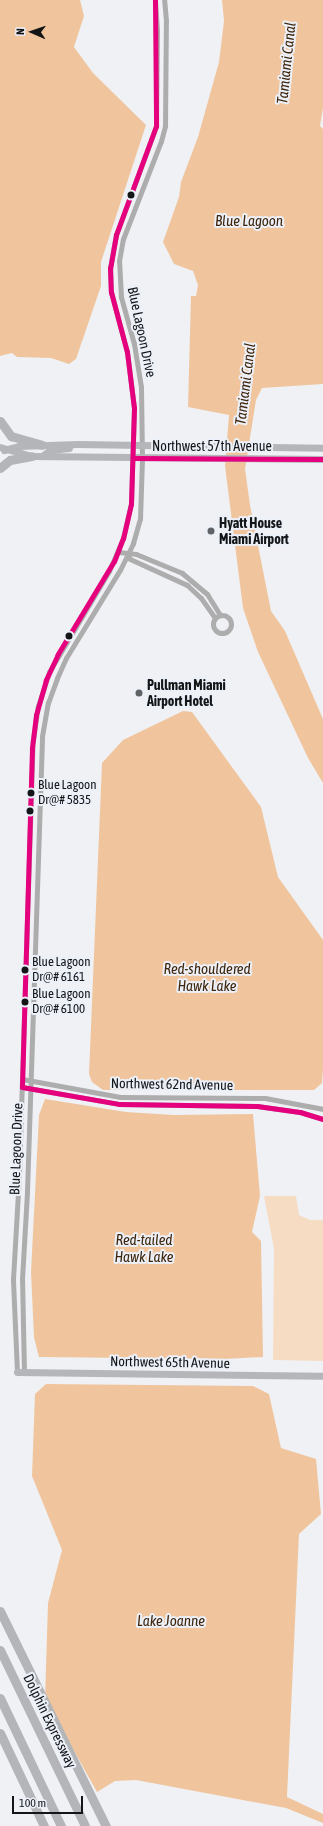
<!DOCTYPE html>
<html>
<head>
<meta charset="utf-8">
<style>
	body { margin:0 }
	#map { position:relative; width:323px; height:1826px; overflow:hidden; background:#eff1f5; font-family:"Asap Condensed",sans-serif }
	div>[style] { position:absolute }
	.green>* { inset:0; background:#f7dcc4 }
	.water>* { inset:0; background:#f0c59d }
	.street>* { height:5px; margin:-2.5px; padding:0 2.5px; transform-origin:2.5px; border-radius:2.5px; background:#adadae }
	.street>.ring { margin:-2.5px; padding:0; box-sizing:content-box; background:none; border:5px solid #adadae; border-radius:50% }
	.secondary>* { height:7px; margin:-3.5px; padding:0 3.5px; transform-origin:3.5px; border-radius:3.5px; background:#b5b6b9 }
	.highway>* { height:9px; margin:-4.5px; padding:0 4.5px; transform-origin:4.5px; border-radius:4.5px; background:#b4b5b9 }
	.bus-1>* { height:5px; margin:-2.5px; padding:0 2.5px; transform-origin:2.5px; border-radius:2.5px; background:#e5007d }
	.dots>* { width:11px; height:11px; translate:-50% -50%; box-sizing:border-box; border:2px solid #ecf0f8; border-radius:50% }
	span { translate:-50% -50%; white-space:nowrap; text-align:center; line-height:1.15; -webkit-text-stroke:4px #ecf0f8; paint-order:stroke }
	.bus-label { font-size:13px; color:#131517 }
	.left { translate:0 -50%; text-align:left }
	.street-label { font-size:14px; color:#131517 }
	.poi-label { font-size:14px; color:#131517; font-weight:700 }
	.water-label { font-size:15px; color:#3e250b; font-style:italic }
	.north { position:absolute; left:12px; top:12px; width:40px; height:40px; -webkit-text-stroke:3px #ecf0f8; paint-order:stroke; rotate:272deg; font-size:11px; font-weight:700; line-height:16px; text-align:center; color:#131517 }
	.north::after { content:''; display:block; margin:auto; width:14px; height:18px; background:#131517; clip-path:polygon(50% 0,100% 100%,50% 72%,0 100%) }
	.scale { position:absolute; left:12px; top:1796px; width:71px; height:18px; box-sizing:border-box; border:2px solid #131517; border-top:0; padding-left:5px; font-size:12px; line-height:14px; white-space:nowrap; color:#131517; -webkit-text-stroke:3px #ecf0f8; paint-order:stroke }
</style>
</head>
<body>
<div id="map">
	<div class="green">
		<i style="clip-path:polygon(264px 1196px,296px 1196px,299px 1215px,310px 1220px,323px 1220px,323px 1361px,273px 1360px,274px 1249px)"></i>
	</div>
	<div class="water">
		<i style="clip-path:polygon(0 0,80px 0,84px 16px,74px 47px,93px 73px,146px 125px,101px 262px,101px 286px,76px 359px,69px 364px,51px 358px,17px 357px,12px 353px,0 356px)"></i>
		<i style="clip-path:polygon(222px 0,323px 0,323px 108px,320px 126px,323px 129px,323px 384px,262px 388px,256px 400px,245px 469px,250px 505px,271px 611px,285px 631px,323px 719px,323px 783px,308px 758px,258px 652px,243px 608px,225px 466px,229px 415px,188px 407px,191px 296px,196px 296px,198px 285px,193px 271px,174px 264px,163px 242px,179px 197px,181px 182px,198px 137px,219px 62px,224px 21px)"></i>
		<i style="clip-path:polygon(183px 711px,192px 712px,261px 807px,278px 877px,323px 940px,323px 1069px,322px 1083px,314px 1090px,103px 1090px,92px 1082px,89px 1074px,102px 763px,123px 740px)"></i>
		<i style="clip-path:polygon(45px 1099px,126px 1112px,174px 1115px,253px 1114px,260px 1196px,252px 1232px,261px 1241px,263px 1357px,224px 1359px,39px 1357px,34px 1337px,31px 1272px,39px 1115px)"></i>
		<i style="clip-path:polygon(46px 1384px,253px 1386px,269px 1394px,281px 1448px,316px 1459px,321px 1514px,299px 1534px,287px 1797px,323px 1814px,323px 1823px,286px 1808px,136px 1780px,115px 1781px,97px 1792px,45px 1699px,48px 1603px,62px 1550px,32px 1476px,35px 1394px)"></i>
	</div>
	<div class="street">
		<i style="left:118px;top:552px;width:18px;rotate:6deg"></i>
		<i style="left:136px;top:554px;width:50px;rotate:22.4deg"></i>
		<i style="left:182px;top:573px;width:33px;rotate:40deg"></i>
		<i style="left:207px;top:594px;width:25px;rotate:58deg"></i>
		<i style="left:128px;top:555px;width:4px;rotate:63deg"></i>
		<i style="left:130px;top:559px;width:63px;rotate:24.5deg"></i>
		<i style="left:187px;top:585px;width:19px;rotate:43deg"></i>
		<i style="left:201px;top:598px;width:24px;rotate:55deg"></i>
		<i class="ring" style="left:213px;top:615px;width:13px;height:13px"></i>
		<i style="left:22px;top:1079px;width:100px;rotate:10.4deg"></i>
		<i style="left:120px;top:1097px;width:145px;rotate:0.4deg"></i>
		<i style="left:265px;top:1098px;width:59px;rotate:10.7deg"></i>
		<i style="left:22px;top:1087px;width:98px;rotate:9.9deg"></i>
		<i style="left:119px;top:1104px;width:138px;rotate:0.8deg"></i>
		<i style="left:257px;top:1106px;width:43px;rotate:7.9deg"></i>
		<i style="left:300px;top:1112px;width:24px;rotate:17deg"></i>
		<i style="left:17px;top:1372px;width:93px;rotate:-92.5deg"></i>
		<i style="left:13px;top:1279px;width:104px;rotate:-86.7deg"></i>
		<i style="left:19px;top:1175px;width:435px;rotate:-88.2deg"></i>
		<i style="left:33px;top:740px;width:34px;rotate:-82deg"></i>
		<i style="left:38px;top:706px;width:36px;rotate:-72deg"></i>
		<i style="left:49px;top:672px;width:117px;rotate:-59.3deg"></i>
		<i style="left:109px;top:571px;width:36px;rotate:-67deg"></i>
		<i style="left:123px;top:538px;width:35px;rotate:-77deg"></i>
		<i style="left:131px;top:504px;width:96px;rotate:-88.2deg"></i>
		<i style="left:134px;top:408px;width:56px;rotate:-97.1deg"></i>
		<i style="left:127px;top:352px;width:62px;rotate:-104.9deg"></i>
		<i style="left:111px;top:292px;width:24px;rotate:-92deg"></i>
		<i style="left:110px;top:268px;width:34px;rotate:-80deg"></i>
		<i style="left:116px;top:235px;width:116px;rotate:-69.8deg"></i>
		<i style="left:156px;top:126px;width:96px;rotate:-89.4deg"></i>
		<i style="left:157px;top:30px;width:30px;rotate:-94deg"></i>
		<i style="left:24px;top:1372px;width:93px;rotate:-91.2deg"></i>
		<i style="left:22px;top:1279px;width:88px;rotate:-86.7deg"></i>
		<i style="left:27px;top:1191px;width:455px;rotate:-88.1deg"></i>
		<i style="left:42px;top:736px;width:34px;rotate:-80deg"></i>
		<i style="left:48px;top:703px;width:27px;rotate:-70deg"></i>
		<i style="left:57px;top:678px;width:22px;rotate:-66deg"></i>
		<i style="left:66px;top:658px;width:103px;rotate:-58.5deg"></i>
		<i style="left:120px;top:570px;width:30px;rotate:-64deg"></i>
		<i style="left:133px;top:543px;width:25px;rotate:-74deg"></i>
		<i style="left:140px;top:519px;width:60px;rotate:-88.1deg"></i>
		<i style="left:142px;top:459px;width:72px;rotate:-90.8deg"></i>
		<i style="left:141px;top:387px;width:44px;rotate:-99.2deg"></i>
		<i style="left:134px;top:344px;width:49px;rotate:-105.5deg"></i>
		<i style="left:121px;top:297px;width:36px;rotate:-93deg"></i>
		<i style="left:119px;top:261px;width:22px;rotate:-80deg"></i>
		<i style="left:123px;top:239px;width:105px;rotate:-68.8deg"></i>
		<i style="left:161px;top:141px;width:16px;rotate:-75deg"></i>
		<i style="left:165px;top:126px;width:105px;rotate:-89.5deg"></i>
		<i style="left:166px;top:21px;width:21px;rotate:-95deg"></i>
	</div>
	<div class="secondary">
		<i style="left:0;top:447px;width:33px;rotate:16deg"></i>
		<i style="left:32px;top:456px;width:291px;rotate:0.6deg"></i>
		<i style="left:4px;top:450px;width:16px;rotate:-15deg"></i>
		<i style="left:19px;top:446px;width:59px;rotate:-1.9deg"></i>
		<i style="left:78px;top:444px;width:245px;rotate:0.9deg"></i>
		<i style="left:42px;top:456px;width:10px;rotate:-37deg"></i>
		<i style="left:50px;top:450px;width:19px;rotate:-6deg"></i>
		<i style="left:17px;top:1372px;width:306px;rotate:0.7deg"></i>
	</div>
	<div class="highway">
		<i style="left:0;top:421px;width:19px;rotate:54deg"></i>
		<i style="left:11px;top:436px;width:32px;rotate:16deg"></i>
		<i style="left:0;top:468px;width:13px;rotate:-39deg"></i>
		<i style="left:10px;top:460px;width:22px;rotate:-10deg"></i>
		<i style="left:0;top:1611px;width:240px;rotate:63.8deg"></i>
		<i style="left:0;top:1650px;width:195px;rotate:64.2deg"></i>
		<i style="left:0;top:1698px;width:142px;rotate:64.5deg"></i>
		<i style="left:0;top:1733px;width:103px;rotate:64.7deg"></i>
	</div>
	<div class="bus-1">
		<i style="left:155px;top:0;width:126px;rotate:89.5deg"></i>
		<i style="left:156px;top:126px;width:116px;rotate:110.2deg"></i>
		<i style="left:116px;top:235px;width:34px;rotate:100deg"></i>
		<i style="left:110px;top:268px;width:24px;rotate:88deg"></i>
		<i style="left:111px;top:292px;width:62px;rotate:75.1deg"></i>
		<i style="left:127px;top:352px;width:56px;rotate:82.9deg"></i>
		<i style="left:134px;top:408px;width:96px;rotate:91.8deg"></i>
		<i style="left:131px;top:504px;width:35px;rotate:103deg"></i>
		<i style="left:123px;top:538px;width:25px;rotate:111deg"></i>
		<i style="left:114px;top:561px;width:109px;rotate:121.1deg"></i>
		<i style="left:58px;top:654px;width:29px;rotate:115deg"></i>
		<i style="left:46px;top:680px;width:36px;rotate:106deg"></i>
		<i style="left:36px;top:715px;width:34px;rotate:97deg"></i>
		<i style="left:32px;top:749px;width:338px;rotate:91.7deg"></i>
		<i style="left:22px;top:1087px;width:98px;rotate:9.9deg"></i>
		<i style="left:119px;top:1104px;width:138px;rotate:0.8deg"></i>
		<i style="left:257px;top:1106px;width:43px;rotate:7.9deg"></i>
		<i style="left:300px;top:1112px;width:24px;rotate:17deg"></i>
		<i style="left:133px;top:458px;width:190px;rotate:0.3deg"></i>
	</div>
	<div class="dots">
		<i style="left:131px;top:195px;background:#131517"></i>
		<i style="left:211px;top:531px;background:#606265"></i>
		<i style="left:69px;top:636px;background:#131517"></i>
		<i style="left:139px;top:693px;background:#606265"></i>
		<i style="left:31px;top:793px;background:#131517"></i>
		<i style="left:30px;top:811px;background:#131517"></i>
		<i style="left:25px;top:970px;background:#131517"></i>
		<i style="left:25px;top:1002px;background:#131517"></i>
	</div>
	<div class="bus-label">
		<span class="left" style="left:38px;top:793px">Blue Lagoon<br>Dr@# 5835</span>
		<span class="left" style="left:32px;top:970px">Blue Lagoon<br>Dr@# 6161</span>
		<span class="left" style="left:32px;top:1002px">Blue Lagoon<br>Dr@# 6100</span>
	</div>
	<div class="street-label">
		<span style="left:142px;top:332px;rotate:78deg">Blue Lagoon Drive</span>
		<span style="left:212px;top:446px">Northwest 57th Avenue</span>
		<span style="left:172px;top:1084px;rotate:1deg">Northwest 62nd Avenue</span>
		<span style="left:16px;top:1149px;rotate:-88deg">Blue Lagoon Drive</span>
		<span style="left:170px;top:1362px;rotate:1deg">Northwest 65th Avenue</span>
		<span style="left:50px;top:1721px;rotate:64deg">Dolphin Expressway</span>
	</div>
	<div class="poi-label">
		<span class="left" style="left:219px;top:531px">Hyatt House<br>Miami Airport</span>
		<span class="left" style="left:147px;top:693px">Pullman Miami<br>Airport Hotel</span>
	</div>
	<div class="water-label">
		<span style="left:286px;top:63px;rotate:-84deg">Tamiami Canal</span>
		<span style="left:249px;top:221px">Blue Lagoon</span>
		<span style="left:245px;top:384px;rotate:-83deg">Tamiami Canal</span>
		<span style="left:207px;top:977px">Red-shouldered<br>Hawk Lake</span>
		<span style="left:144px;top:1248px">Red-tailed<br>Hawk Lake</span>
		<span style="left:171px;top:1621px">Lake Joanne</span>
	</div>
	<div class="north">N</div>
	<div class="scale">100 m</div>
</div>
</body>
</html>
